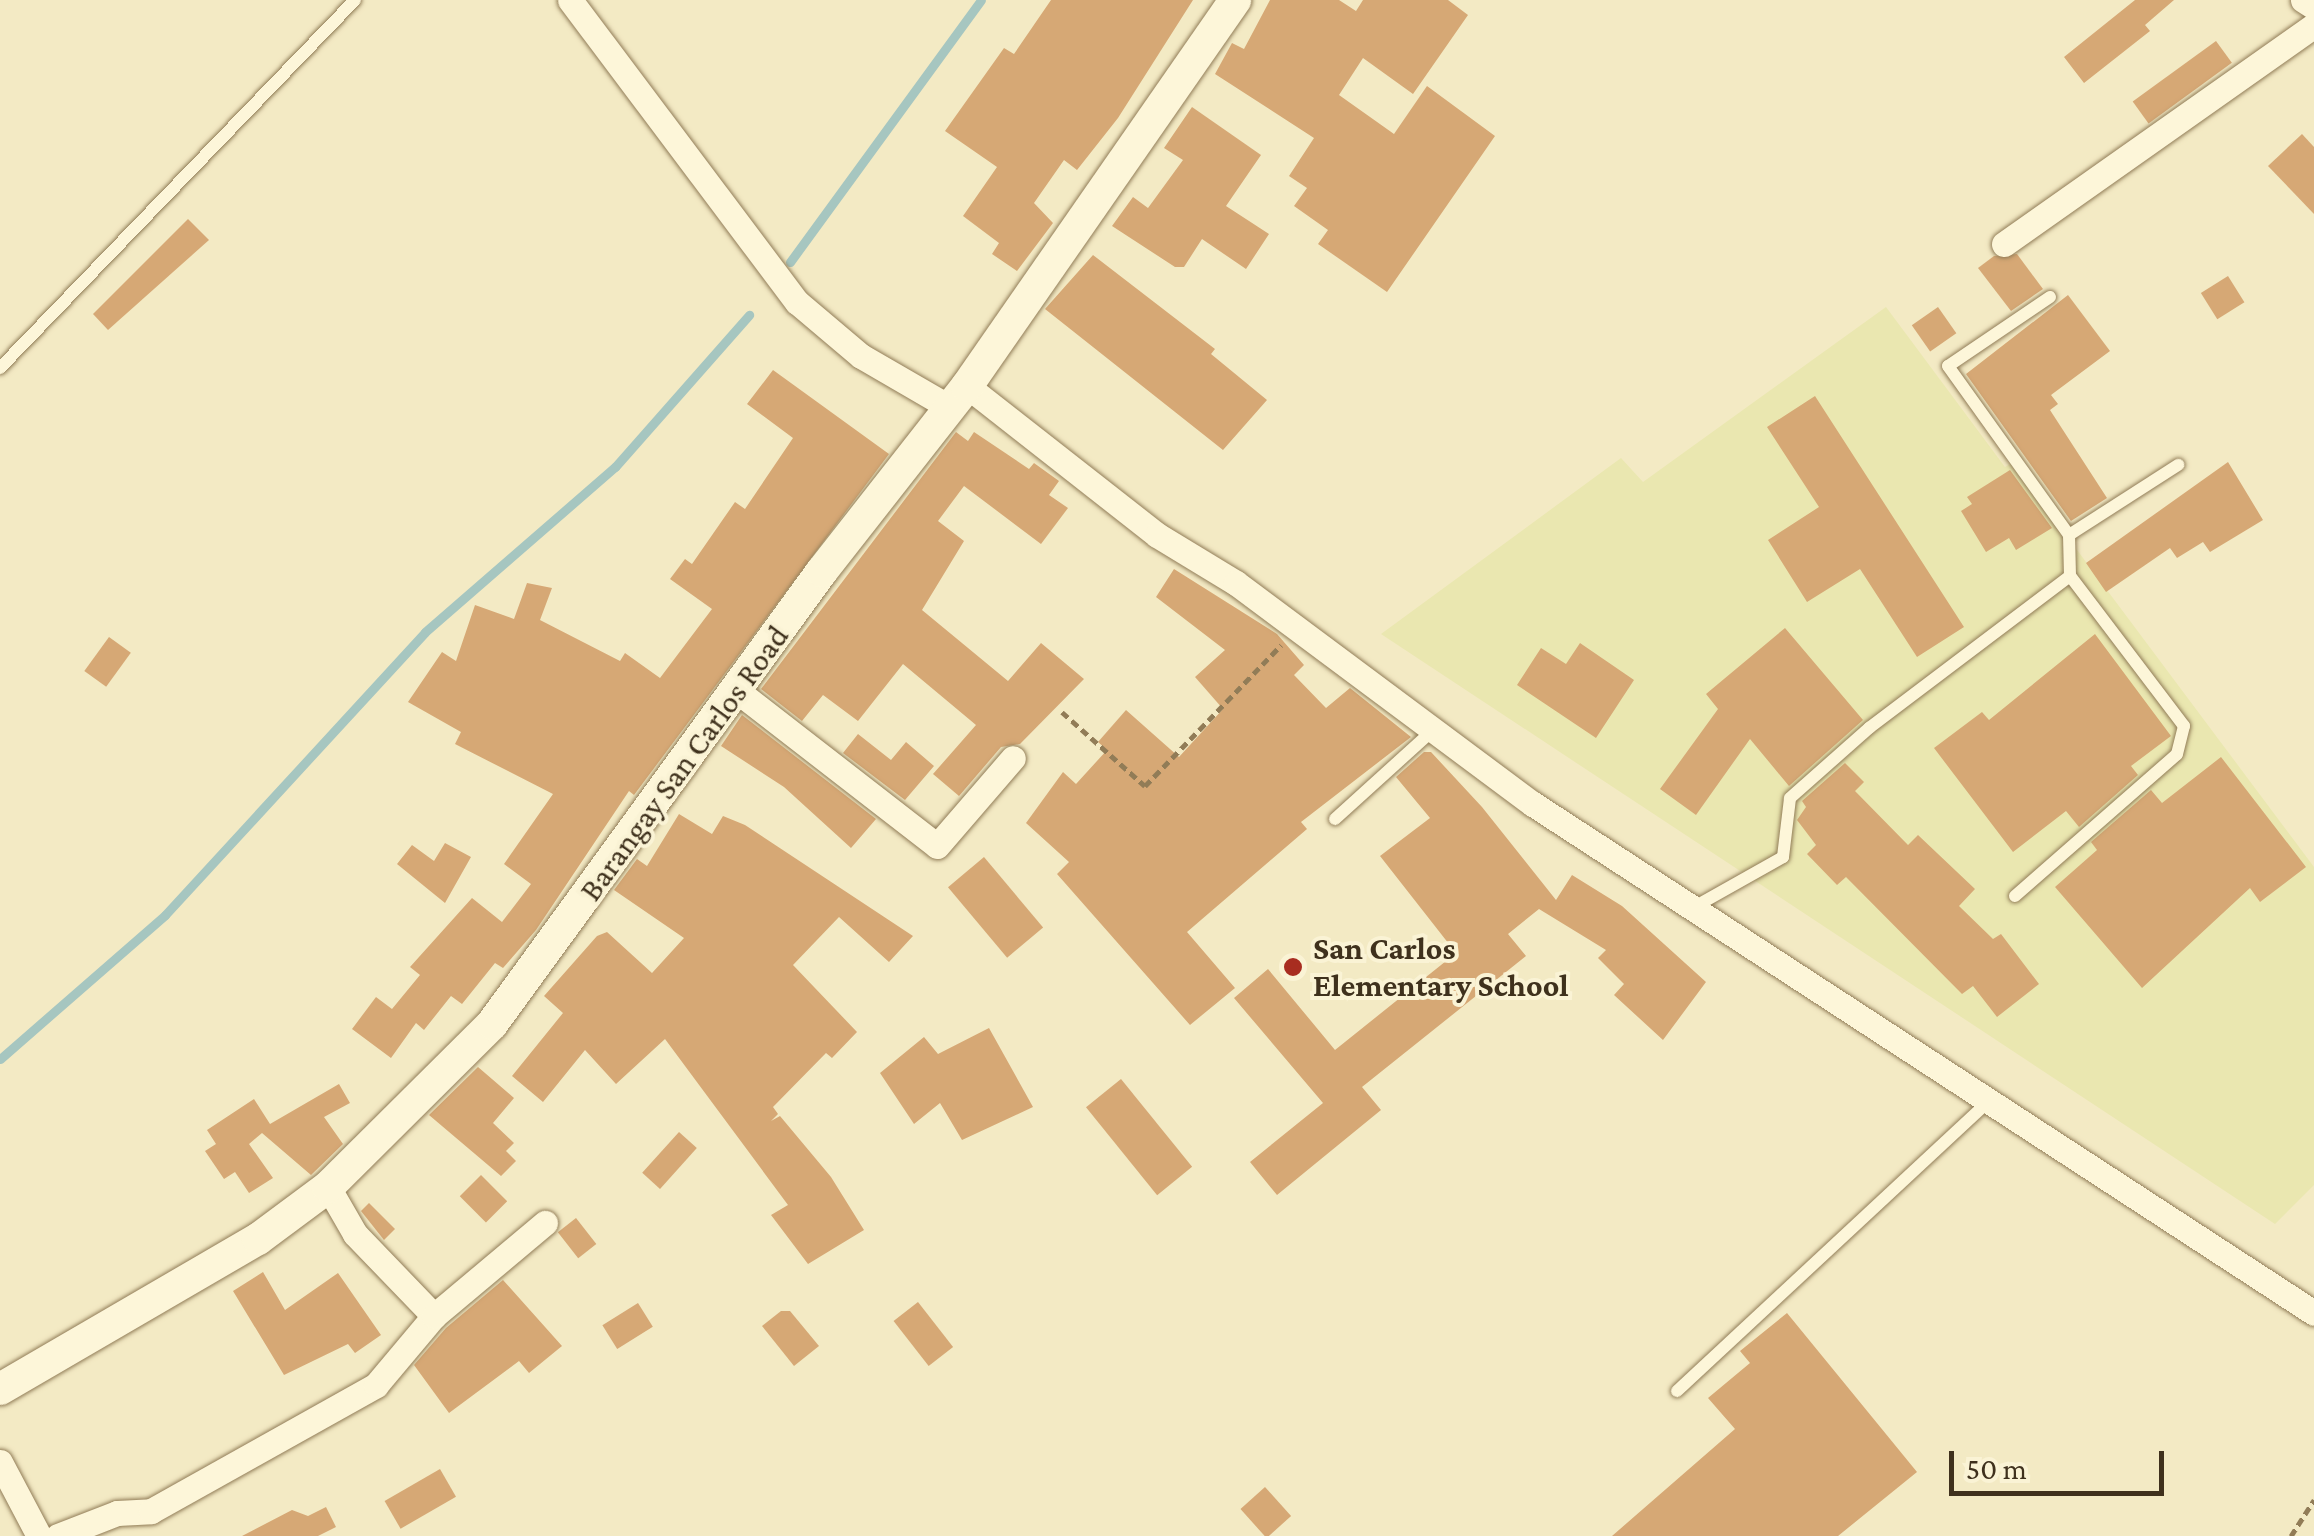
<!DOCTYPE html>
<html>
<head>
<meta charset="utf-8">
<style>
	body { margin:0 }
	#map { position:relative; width:2314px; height:1536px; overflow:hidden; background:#f3eac4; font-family:"Crimson Pro",serif }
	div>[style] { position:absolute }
	.farmland>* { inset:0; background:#eae7b0 }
	.stream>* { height:9px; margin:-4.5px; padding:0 4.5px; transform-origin:4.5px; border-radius:4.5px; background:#a6c6c0 }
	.building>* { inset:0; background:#d6a875; transform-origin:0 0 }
	.path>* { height:5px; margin-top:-2.5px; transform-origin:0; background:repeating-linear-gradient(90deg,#917c57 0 8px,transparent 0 13px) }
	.roads { filter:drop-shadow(0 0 2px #917c57) drop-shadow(0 0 2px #917c57) }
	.service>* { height:12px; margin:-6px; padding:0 6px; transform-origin:6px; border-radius:6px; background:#fdf6d9 }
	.minor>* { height:25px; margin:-12.5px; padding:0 12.5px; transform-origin:12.5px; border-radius:12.5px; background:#fdf6d9 }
	.tertiary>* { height:32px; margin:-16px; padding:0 16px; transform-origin:16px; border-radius:16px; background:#fdf6d9 }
	.dots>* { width:28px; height:28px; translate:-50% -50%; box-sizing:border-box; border:5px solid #faf3d5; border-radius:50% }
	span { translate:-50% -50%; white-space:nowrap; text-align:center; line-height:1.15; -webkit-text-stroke:8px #faf3d5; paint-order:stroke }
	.street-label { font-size:32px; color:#3f311d }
	.poi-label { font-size:32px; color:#3f311d; font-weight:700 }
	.left { translate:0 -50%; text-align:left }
	.scale { position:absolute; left:1949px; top:1451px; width:215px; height:45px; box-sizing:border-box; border:5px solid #3f311d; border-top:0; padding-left:12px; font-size:30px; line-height:35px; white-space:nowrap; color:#3f311d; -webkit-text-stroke:8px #faf3d5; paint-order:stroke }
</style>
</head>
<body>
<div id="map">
	<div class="farmland">
		<i style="clip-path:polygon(1886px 307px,2005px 467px,2012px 463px,2314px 867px,2314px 1185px,2275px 1224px,1381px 634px,1621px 458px,1643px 482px)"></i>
	</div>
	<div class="stream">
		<i style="left:790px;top:262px;width:324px;rotate:-53.9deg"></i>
		<i style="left:0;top:1059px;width:219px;rotate:-41.1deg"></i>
		<i style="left:165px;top:915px;width:384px;rotate:-47.4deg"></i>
		<i style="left:425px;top:632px;width:252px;rotate:-41deg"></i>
		<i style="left:615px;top:467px;width:203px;rotate:-48.6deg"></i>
	</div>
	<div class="building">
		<i style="clip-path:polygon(1051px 0,1193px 0,1118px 118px,1077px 170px,1064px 160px,1034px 203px,1053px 223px,1017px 271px,992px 254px,999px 243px,963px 216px,997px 167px,945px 131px,1004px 48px,1014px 54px)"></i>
		<i style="clip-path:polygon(1270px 0,1339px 0,1356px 11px,1363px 0,1448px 0,1468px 15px,1413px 94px,1363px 58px,1339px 95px,1394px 134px,1427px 86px,1495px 136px,1387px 292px,1318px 244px,1328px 230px,1294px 206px,1307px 188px,1289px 176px,1314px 138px,1215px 74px,1232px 43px,1244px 49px)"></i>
		<i style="clip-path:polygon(2135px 0,2174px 0,2145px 25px,2150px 31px,2084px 83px,2064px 57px)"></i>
		<i style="left:2216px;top:41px;width:27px;height:103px;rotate:54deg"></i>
		<i style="clip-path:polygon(1192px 107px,1261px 155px,1226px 206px,1269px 234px,1246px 269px,1202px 239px,1184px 267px,1175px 267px,1112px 226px,1133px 197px,1148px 208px,1183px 160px,1164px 148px)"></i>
		<i style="clip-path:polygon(2302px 134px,2314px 147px,2314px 214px,2268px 166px)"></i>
		<i style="clip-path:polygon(188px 219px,209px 240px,108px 330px,93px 314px)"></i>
		<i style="clip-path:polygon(2017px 254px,2043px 289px,2011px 311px,1978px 268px,1994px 256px)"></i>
		<i style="clip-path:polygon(1093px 255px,1215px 349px,1211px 354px,1267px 400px,1223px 450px,1045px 309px)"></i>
		<i style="left:2228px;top:276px;width:31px;height:32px;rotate:58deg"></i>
		<i style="clip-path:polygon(2068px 295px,2110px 351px,2051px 395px,2058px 404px,2050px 410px,2107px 498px,2071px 521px,1966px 374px)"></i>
		<i style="left:1938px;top:307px;width:32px;height:32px;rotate:55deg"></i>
		<i style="clip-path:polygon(773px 370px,889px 454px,634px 795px,629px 791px,536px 930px,503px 968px,495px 963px,462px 1004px,451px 996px,424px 1030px,416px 1023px,391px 1058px,352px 1029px,376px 997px,392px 1009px,420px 975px,410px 967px,472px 898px,502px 922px,531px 884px,504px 864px,553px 794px,455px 744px,461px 732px,408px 702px,442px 652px,456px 661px,475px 605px,514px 619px,527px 583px,552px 588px,540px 620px,620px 661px,625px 653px,660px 678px,712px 609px,670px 579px,685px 559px,692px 564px,735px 502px,745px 509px,793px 438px,747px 404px)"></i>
		<i style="clip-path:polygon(1815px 396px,1964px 627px,1917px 657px,1860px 569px,1807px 602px,1768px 540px,1819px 507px,1767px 427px)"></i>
		<i style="clip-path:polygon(956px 432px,968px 441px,974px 432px,1029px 469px,1034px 463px,1059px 481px,1049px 495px,1068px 508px,1041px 544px,964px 486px,938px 521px,964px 541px,922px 610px,1008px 681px,1041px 643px,1084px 679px,1020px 744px,1001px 747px,959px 796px,933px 774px,976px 725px,903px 664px,858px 721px,823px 695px,802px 721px,761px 689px)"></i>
		<i style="clip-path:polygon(2228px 462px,2263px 520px,2210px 552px,2203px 542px,2177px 558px,2170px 548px,2106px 592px,2086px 563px)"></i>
		<i style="clip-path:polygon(2010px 470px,2052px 528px,2016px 550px,2009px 538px,1986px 552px,1961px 511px,1972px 504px,1967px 497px)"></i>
		<i style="clip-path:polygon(1174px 569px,1277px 634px,1304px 665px,1294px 675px,1326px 708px,1350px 688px,1411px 737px,1301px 822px,1307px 829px,1187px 932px,1235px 988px,1190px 1025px,1057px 874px,1069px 862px,1026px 823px,1063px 772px,1076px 784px,1107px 750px,1098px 742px,1126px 710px,1179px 757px,1223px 709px,1195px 677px,1225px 650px,1156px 597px)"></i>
		<i style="clip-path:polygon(1785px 628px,1863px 720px,1789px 786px,1750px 739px,1696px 815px,1660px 789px,1718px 709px,1706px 694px)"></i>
		<i style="clip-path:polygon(2095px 634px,2171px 736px,2131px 766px,2138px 775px,2079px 827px,2066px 811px,2013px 852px,1934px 748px,1982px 712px,1989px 720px)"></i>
		<i style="left:109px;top:637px;width:27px;height:42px;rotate:36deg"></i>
		<i style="clip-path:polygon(1580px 643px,1634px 680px,1596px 738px,1517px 685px,1541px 648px,1566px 664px)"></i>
		<i style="clip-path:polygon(742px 715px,876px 819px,851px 848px,784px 787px,721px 746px)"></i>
		<i style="clip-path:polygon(858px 734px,891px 760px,906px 742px,934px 766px,905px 800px,843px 753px)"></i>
		<i style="clip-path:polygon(1424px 752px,1431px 752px,1482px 807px,1556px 900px,1572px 875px,1622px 906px,1706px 982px,1663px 1040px,1614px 995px,1624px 984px,1598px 958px,1606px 950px,1539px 909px,1508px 934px,1526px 956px,1362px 1087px,1381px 1110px,1277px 1195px,1250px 1162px,1323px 1103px,1234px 998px,1268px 969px,1335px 1050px,1456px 953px,1380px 856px,1430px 818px,1396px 777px)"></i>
		<i style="clip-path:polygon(2221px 757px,2306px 867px,2260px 902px,2250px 888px,2142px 988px,2055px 887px,2097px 850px,2091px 842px,2151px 790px,2162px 803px)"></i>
		<i style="clip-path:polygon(1845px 763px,1864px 782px,1855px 791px,1908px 845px,1918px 835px,1975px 889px,1959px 906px,1993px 939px,2001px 934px,2039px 984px,1997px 1017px,1973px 986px,1962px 994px,1846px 877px,1837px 885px,1807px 854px,1816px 845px,1797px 820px,1806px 807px,1802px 801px)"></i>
		<i style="clip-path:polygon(679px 814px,712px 834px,723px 816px,745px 825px,913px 936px,889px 962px,839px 917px,793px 965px,857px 1032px,832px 1058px,826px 1053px,773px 1107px,778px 1114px,771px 1121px,780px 1116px,831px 1177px,864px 1230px,808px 1264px,771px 1215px,788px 1205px,665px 1039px,616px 1084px,585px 1050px,543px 1102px,512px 1076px,563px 1013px,544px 996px,597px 936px,607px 932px,652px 973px,684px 938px,614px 890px,637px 859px,647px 866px)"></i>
		<i style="clip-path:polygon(445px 843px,471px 857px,445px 903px,397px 864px,412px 845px,434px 861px)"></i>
		<i style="left:984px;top:857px;width:92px;height:47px;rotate:50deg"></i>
		<i style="clip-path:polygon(989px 1028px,1033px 1107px,962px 1140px,940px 1103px,914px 1124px,880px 1073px,924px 1037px,938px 1054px)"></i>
		<i style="clip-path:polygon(478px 1067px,514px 1098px,493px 1123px,514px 1143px,506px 1151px,516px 1161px,501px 1176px,429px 1115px)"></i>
		<i style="left:1121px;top:1079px;width:113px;height:45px;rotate:51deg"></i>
		<i style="clip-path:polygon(339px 1084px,350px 1103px,324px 1117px,343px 1144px,311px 1175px,262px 1133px,249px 1144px,273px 1178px,249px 1193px,235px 1172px,224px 1179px,205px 1151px,216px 1144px,207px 1130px,254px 1099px,270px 1124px)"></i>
		<i style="left:679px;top:1132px;width:24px;height:55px;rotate:42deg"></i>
		<i style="left:481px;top:1175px;width:37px;height:30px;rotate:45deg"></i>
		<i style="clip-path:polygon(369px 1203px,395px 1229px,384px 1240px,361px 1211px)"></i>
		<i style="left:576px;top:1218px;width:33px;height:23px;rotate:52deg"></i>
		<i style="clip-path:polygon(263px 1272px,285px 1310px,338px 1273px,381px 1335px,355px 1353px,348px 1344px,284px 1375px,233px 1291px)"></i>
		<i style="clip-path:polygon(503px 1280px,562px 1346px,529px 1373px,519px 1361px,449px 1413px,414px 1365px,446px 1328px)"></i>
		<i style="left:918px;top:1302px;width:57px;height:31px;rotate:52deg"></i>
		<i style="left:638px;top:1303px;width:28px;height:42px;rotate:58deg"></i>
		<i style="clip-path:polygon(781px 1311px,790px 1311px,819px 1346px,794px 1366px,762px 1326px)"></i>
		<i style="clip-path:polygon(1787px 1313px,1917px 1472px,1838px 1536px,1612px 1536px,1735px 1429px,1708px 1398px,1750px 1363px,1740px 1351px)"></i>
		<i style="left:440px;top:1469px;width:32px;height:64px;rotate:60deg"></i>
		<i style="left:1265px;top:1487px;width:39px;height:33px;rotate:48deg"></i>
		<i style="clip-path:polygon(326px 1507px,336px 1527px,318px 1536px,242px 1536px,292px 1510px,308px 1516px)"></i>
	</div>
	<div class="path">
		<i style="left:1062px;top:712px;width:111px;rotate:41.7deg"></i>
		<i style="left:1145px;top:786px;width:196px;rotate:-46deg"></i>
		<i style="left:2291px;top:1536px;width:43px;rotate:-57.4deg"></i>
	</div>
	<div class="roads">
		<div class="service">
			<i style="left:2050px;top:297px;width:123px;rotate:145.9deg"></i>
			<i style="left:1948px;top:366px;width:208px;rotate:54.4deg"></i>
			<i style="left:0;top:368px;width:511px;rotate:-46.03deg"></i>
			<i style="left:1335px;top:819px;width:131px;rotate:-42.2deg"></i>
			<i style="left:2015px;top:896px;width:215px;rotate:-41.2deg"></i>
			<i style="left:2177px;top:754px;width:29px;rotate:-76deg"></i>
			<i style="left:2184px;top:726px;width:188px;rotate:-127.2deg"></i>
			<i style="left:1696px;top:906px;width:100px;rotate:-29.4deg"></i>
			<i style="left:1783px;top:857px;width:59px;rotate:-83.2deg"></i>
			<i style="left:1790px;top:798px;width:106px;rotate:-41.5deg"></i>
			<i style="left:1869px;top:728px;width:252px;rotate:-37.1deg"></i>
			<i style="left:2070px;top:576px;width:41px;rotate:-91.4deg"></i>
			<i style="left:2069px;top:535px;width:130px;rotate:-32.7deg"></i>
			<i style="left:1677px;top:1391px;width:423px;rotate:-42.9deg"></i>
		</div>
		<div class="minor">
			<i style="left:570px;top:0;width:378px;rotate:53.1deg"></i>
			<i style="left:797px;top:302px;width:84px;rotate:40.2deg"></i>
			<i style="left:861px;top:356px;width:102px;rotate:30.1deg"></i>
			<i style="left:2303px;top:0;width:13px;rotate:32deg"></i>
			<i style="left:2004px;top:244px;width:380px;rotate:-35.2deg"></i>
			<i style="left:967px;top:386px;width:241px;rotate:38.1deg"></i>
			<i style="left:1157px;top:535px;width:92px;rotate:31.3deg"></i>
			<i style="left:1236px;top:583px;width:370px;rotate:36.7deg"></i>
			<i style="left:1533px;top:804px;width:932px;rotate:33.09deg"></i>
			<i style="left:736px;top:690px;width:254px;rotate:37.8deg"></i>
			<i style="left:937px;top:846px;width:116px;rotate:-49.2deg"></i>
			<i style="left:328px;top:1187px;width:54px;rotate:60.1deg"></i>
			<i style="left:355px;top:1234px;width:114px;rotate:46.1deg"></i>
			<i style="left:0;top:1462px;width:84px;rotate:62.2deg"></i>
			<i style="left:58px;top:1536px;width:63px;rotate:-21.3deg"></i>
			<i style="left:117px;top:1513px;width:34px;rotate:-3deg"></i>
			<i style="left:151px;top:1511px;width:258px;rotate:-29.2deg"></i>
			<i style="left:376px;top:1385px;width:90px;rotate:-50deg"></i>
			<i style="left:434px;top:1316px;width:145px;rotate:-40deg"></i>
		</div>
		<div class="tertiary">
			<i style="left:0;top:1389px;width:298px;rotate:-30.2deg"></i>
			<i style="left:258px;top:1239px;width:87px;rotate:-36.6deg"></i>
			<i style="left:328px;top:1187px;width:231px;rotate:-44.8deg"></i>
			<i style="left:492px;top:1024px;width:560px;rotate:-53.93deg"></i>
			<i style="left:822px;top:571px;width:235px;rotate:-51.9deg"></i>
			<i style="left:967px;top:386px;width:470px;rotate:-55.2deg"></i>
		</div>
	</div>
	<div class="dots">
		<i style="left:1293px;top:967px;background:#a82d20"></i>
	</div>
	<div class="street-label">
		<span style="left:684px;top:763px;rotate:-54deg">Barangay San Carlos Road</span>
	</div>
	<div class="poi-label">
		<span class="left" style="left:1313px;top:967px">San Carlos<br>Elementary School</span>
	</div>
	<div class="scale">50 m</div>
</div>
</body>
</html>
